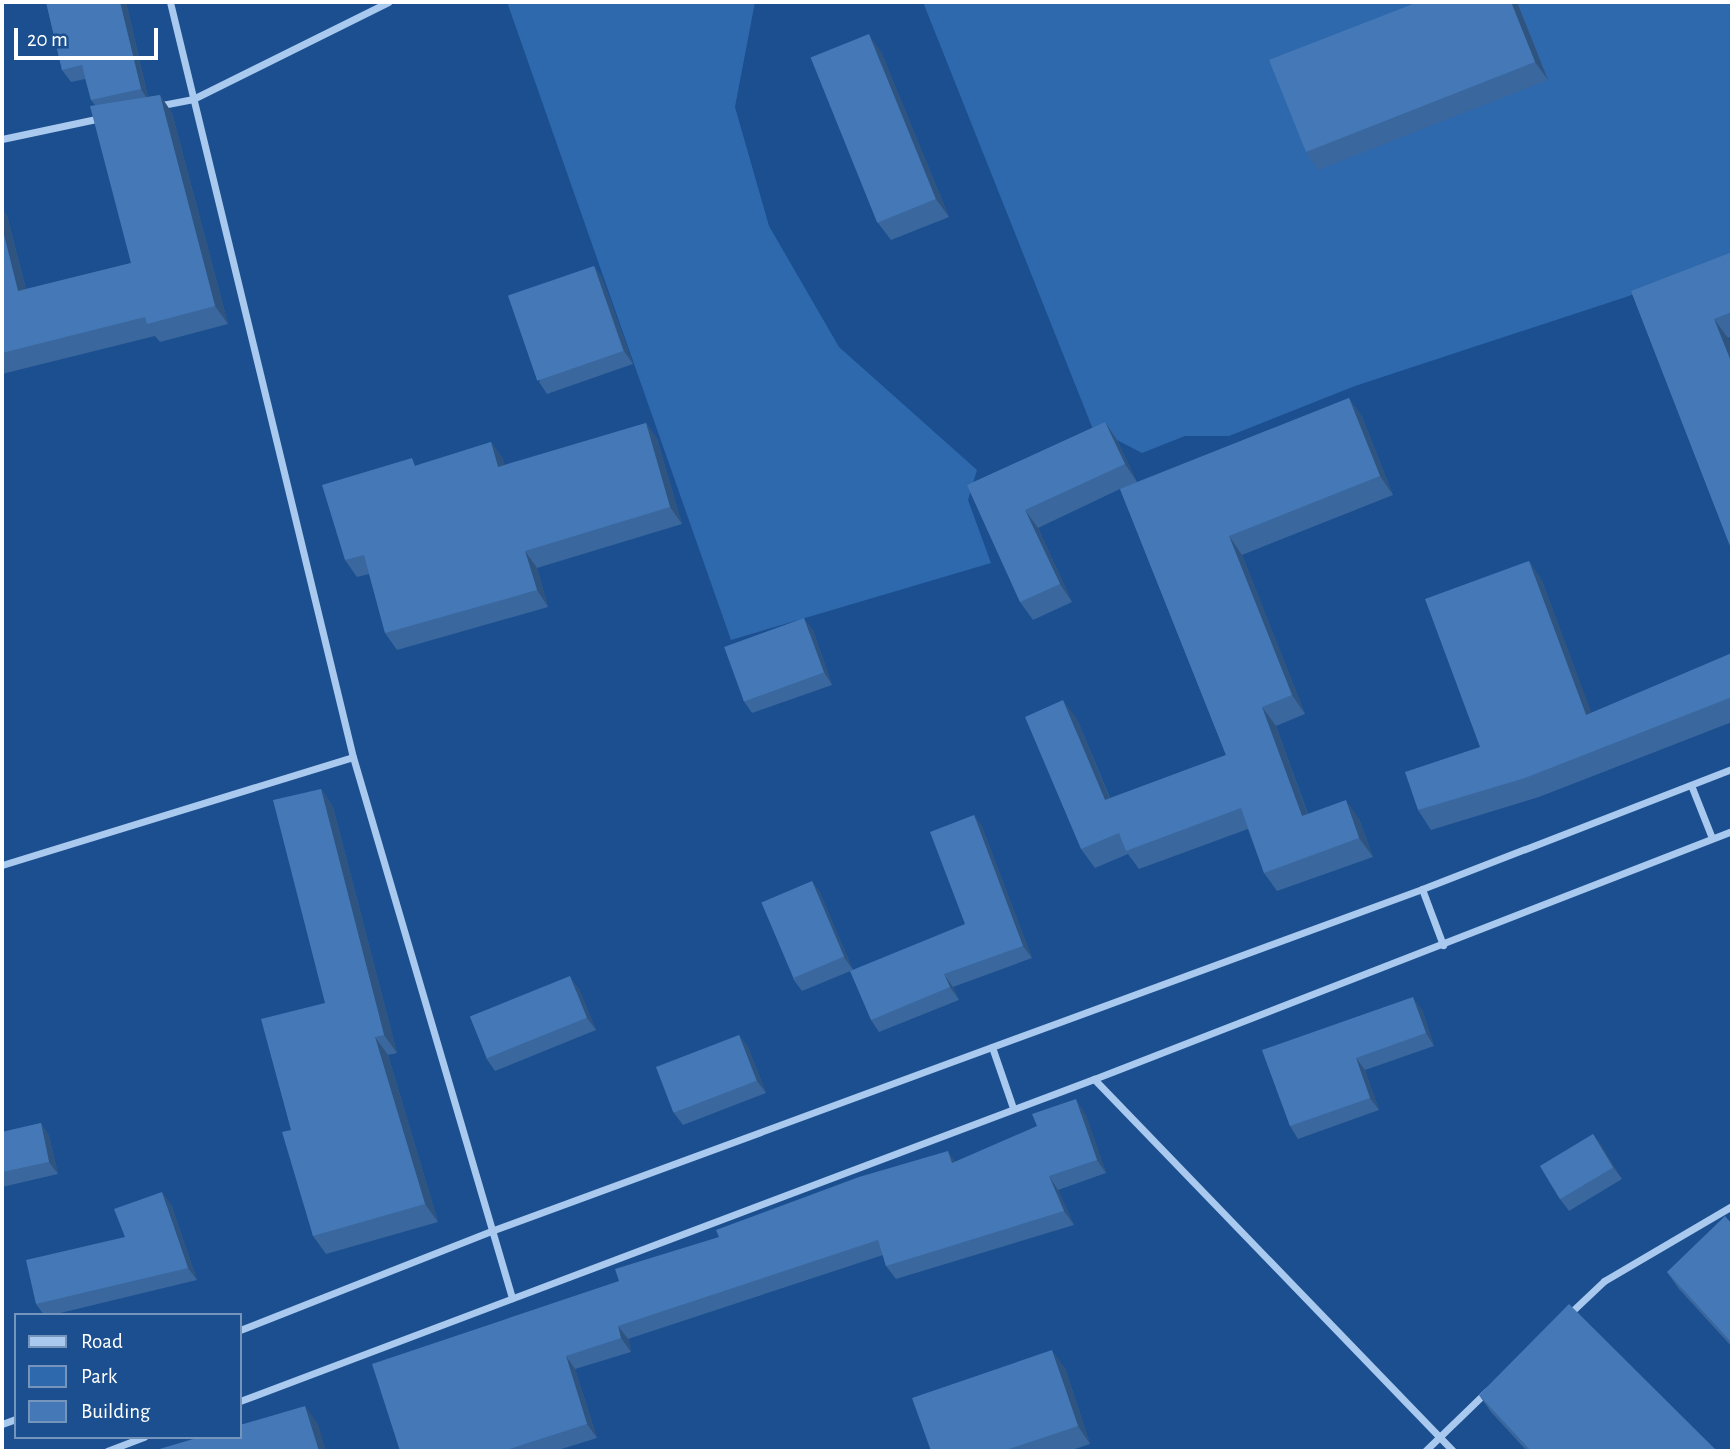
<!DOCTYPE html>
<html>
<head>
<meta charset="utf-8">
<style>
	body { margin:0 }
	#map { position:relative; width:1734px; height:1453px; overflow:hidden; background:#1b4f8f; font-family:"Alegreya Sans",sans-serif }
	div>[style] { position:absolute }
	.green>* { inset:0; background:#2e69ad }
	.street>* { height:7px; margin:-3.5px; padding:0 3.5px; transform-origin:3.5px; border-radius:3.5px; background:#a9c9ee }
	.wall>* { inset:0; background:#3a679d }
	.shaded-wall>* { inset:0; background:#305480 }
	.building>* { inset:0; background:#4478b7; transform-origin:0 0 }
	span { translate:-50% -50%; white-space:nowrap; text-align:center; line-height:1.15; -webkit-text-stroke:7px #1b4f8f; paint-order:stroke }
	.frame { position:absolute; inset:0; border:4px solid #fff; pointer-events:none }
	.legend { position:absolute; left:14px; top:1313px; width:228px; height:126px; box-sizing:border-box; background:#1b4f8f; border:2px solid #7695bc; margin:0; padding:9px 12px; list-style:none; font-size:21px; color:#fff }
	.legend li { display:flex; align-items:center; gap:14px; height:35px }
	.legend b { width:35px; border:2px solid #7695bc }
	.scale { position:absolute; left:14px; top:28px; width:144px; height:32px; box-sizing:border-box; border:4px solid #fff; border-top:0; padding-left:9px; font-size:21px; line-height:24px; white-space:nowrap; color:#fff; -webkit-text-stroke:5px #1b4f8f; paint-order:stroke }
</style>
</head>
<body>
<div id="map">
	<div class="green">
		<i style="clip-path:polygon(507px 2px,755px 2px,735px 107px,769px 226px,839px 347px,977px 470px,968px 500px,991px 563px,731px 640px)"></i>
		<i style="clip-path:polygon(923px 2px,1732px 2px,1732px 257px,1626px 297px,1355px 386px,1229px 436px,1185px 436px,1142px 453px,1117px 440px,1100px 447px)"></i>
	</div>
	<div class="street">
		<i style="left:170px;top:2px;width:777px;rotate:76.38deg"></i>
		<i style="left:157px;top:106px;width:37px;rotate:-11deg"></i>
		<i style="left:193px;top:99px;width:218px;rotate:-26.4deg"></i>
		<i style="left:2px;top:139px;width:101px;rotate:-12deg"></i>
		<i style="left:1691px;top:785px;width:57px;rotate:68.4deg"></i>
		<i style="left:2px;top:865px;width:367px;rotate:-17.1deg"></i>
		<i style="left:353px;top:757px;width:564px;rotate:73.62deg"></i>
		<i style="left:1422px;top:889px;width:60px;rotate:69.4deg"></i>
		<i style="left:992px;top:1047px;width:65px;rotate:71deg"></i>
		<i style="left:1094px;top:1079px;width:517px;rotate:46.02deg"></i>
		<i style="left:1567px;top:1316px;width:51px;rotate:-43.4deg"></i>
		<i style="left:1604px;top:1281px;width:148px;rotate:-30.4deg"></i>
		<i style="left:240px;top:1330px;width:270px;rotate:-21.5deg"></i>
		<i style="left:491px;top:1231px;width:992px;rotate:-20.17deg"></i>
		<i style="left:1422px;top:889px;width:332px;rotate:-21.2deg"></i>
		<i style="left:240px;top:1401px;width:913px;rotate:-20.66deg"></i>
		<i style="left:1094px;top:1079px;width:685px;rotate:-21.24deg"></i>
		<i style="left:2px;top:1424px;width:15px;rotate:-20deg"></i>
		<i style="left:107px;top:1451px;width:40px;rotate:-21deg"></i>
		<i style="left:1425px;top:1451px;width:86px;rotate:-44.1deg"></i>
	</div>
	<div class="wall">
		<i style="clip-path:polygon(46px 2px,126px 2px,148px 97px,160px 95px,172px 113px,228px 324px,160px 342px,155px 336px,2px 374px,2px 208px,7px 216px,26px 289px,131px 263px,95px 105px,91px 100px,85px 79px,71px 82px,62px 70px)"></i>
		<i style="clip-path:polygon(1418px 2px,1517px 2px,1548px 80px,1318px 170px,1306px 152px)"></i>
		<i style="clip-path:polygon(881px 52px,949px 217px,891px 240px,878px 223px)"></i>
		<i style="clip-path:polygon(1732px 252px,1732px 336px,1728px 338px,1732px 349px,1732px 551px,1631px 291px)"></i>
		<i style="clip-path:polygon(594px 266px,602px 278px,633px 364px,547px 394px,539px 382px)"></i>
		<i style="clip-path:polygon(1349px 398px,1362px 417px,1393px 495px,1242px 555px,1305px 714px,1276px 726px,1308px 814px,1359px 819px,1373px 857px,1277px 891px,1264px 873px,1248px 829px,1139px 869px,1128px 854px,1095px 868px,1081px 849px,1077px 719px,1110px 798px,1226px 755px,1120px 489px,1038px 528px,1072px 602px,1033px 620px,1020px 602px,967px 485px,1105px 422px,1117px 440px,1137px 482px)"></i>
		<i style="clip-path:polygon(646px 423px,657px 439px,682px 524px,537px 568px,548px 607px,397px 650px,385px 633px,369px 574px,357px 577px,345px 560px,417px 465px,491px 442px,503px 459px,504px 465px)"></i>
		<i style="clip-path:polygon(1529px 561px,1542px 581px,1591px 713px,1732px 653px,1732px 722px,1539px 797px,1431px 830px,1418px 810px,1480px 747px)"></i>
		<i style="clip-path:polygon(813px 630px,832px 685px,752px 713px,743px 700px)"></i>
		<i style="clip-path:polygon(321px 789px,333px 807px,397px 1053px,388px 1055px,438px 1222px,326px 1254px,313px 1236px,291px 1130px,325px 1003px)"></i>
		<i style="clip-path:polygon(974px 815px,982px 827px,1032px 958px,953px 987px,959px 1000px,879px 1032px,871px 1020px,965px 924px)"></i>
		<i style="clip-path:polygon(812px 881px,820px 893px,853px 970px,802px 991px,793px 979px)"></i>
		<i style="clip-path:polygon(579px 989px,596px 1030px,495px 1071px,486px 1058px)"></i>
		<i style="clip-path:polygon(1422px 1010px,1434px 1046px,1365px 1070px,1379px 1110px,1298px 1139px,1290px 1126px,1262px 1050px)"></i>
		<i style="clip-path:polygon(739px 1035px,748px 1047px,766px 1093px,683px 1125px,674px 1113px)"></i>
		<i style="clip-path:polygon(1085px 1113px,1106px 1173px,1058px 1190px,1074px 1225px,896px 1279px,886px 1266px,883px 1255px,628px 1339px,631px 1352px,575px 1369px,597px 1438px,555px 1451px,400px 1451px,619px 1281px,719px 1237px,955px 1162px)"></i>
		<i style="clip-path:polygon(41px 1123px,49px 1136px,58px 1174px,2px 1187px,2px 1132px)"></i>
		<i style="clip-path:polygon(1593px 1134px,1622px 1179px,1569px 1211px,1560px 1199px)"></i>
		<i style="clip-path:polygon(171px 1204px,197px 1280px,52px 1315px,44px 1315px,36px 1304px)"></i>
		<i style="clip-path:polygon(1732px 1224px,1732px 1347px,1679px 1289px,1667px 1272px)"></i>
		<i style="clip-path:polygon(1065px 1368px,1090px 1444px,1069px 1451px,931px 1451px)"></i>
		<i style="clip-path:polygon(1479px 1395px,1717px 1451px,1527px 1451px,1491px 1412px)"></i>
	</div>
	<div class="shaded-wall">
		<i style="clip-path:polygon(120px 2px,126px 2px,149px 102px,141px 89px)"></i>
		<i style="clip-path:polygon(1511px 2px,1517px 2px,1548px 80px,1535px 62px)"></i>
		<i style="clip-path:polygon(869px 34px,881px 52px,949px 217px,936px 199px)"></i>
		<i style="clip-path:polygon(160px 95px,172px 113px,228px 324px,215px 306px)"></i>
		<i style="clip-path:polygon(2px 208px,7px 216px,31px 309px,18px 291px,2px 227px)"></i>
		<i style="clip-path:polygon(594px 266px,602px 278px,633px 364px,624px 351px)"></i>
		<i style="clip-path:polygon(1714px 319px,1728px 338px,1732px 349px,1732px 364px)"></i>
		<i style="clip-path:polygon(1349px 398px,1362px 417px,1393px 495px,1380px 476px)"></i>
		<i style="clip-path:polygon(1105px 422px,1117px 440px,1137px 482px,1125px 464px)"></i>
		<i style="clip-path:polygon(646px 423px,657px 439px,682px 524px,670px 507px)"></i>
		<i style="clip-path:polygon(491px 442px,503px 459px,510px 484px,498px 467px)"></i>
		<i style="clip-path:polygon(1025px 510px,1038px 528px,1072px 602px,1060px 584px)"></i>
		<i style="clip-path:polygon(1229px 536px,1242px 555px,1305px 714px,1292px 695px)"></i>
		<i style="clip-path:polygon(525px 551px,537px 568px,548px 607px,537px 590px)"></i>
		<i style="clip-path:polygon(1529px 561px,1542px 581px,1600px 735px,1586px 715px)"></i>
		<i style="clip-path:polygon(804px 618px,813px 630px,832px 685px,824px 672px)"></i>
		<i style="clip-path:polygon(1063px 700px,1077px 719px,1118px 819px,1105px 800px)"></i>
		<i style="clip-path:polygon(1262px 707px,1276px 726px,1315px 835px,1302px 816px)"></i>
		<i style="clip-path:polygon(321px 789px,333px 807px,397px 1053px,384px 1035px)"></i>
		<i style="clip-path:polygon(1346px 800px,1359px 819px,1373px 857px,1359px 838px)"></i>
		<i style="clip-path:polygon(974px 815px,982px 827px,1032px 958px,1023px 946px)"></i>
		<i style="clip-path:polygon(812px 881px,820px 893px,853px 970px,844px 957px)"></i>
		<i style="clip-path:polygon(944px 974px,953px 987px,959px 1000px,950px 987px)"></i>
		<i style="clip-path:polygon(570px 976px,579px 989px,596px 1030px,587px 1018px)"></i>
		<i style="clip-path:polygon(1413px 997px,1422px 1010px,1434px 1046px,1426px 1033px)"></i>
		<i style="clip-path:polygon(739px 1035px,748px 1047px,766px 1093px,757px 1081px)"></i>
		<i style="clip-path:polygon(375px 1037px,388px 1055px,438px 1222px,425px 1204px)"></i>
		<i style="clip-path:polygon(1356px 1058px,1365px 1070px,1379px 1110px,1370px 1098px)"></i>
		<i style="clip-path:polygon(1076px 1099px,1085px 1113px,1106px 1173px,1097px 1160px)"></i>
		<i style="clip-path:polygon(41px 1123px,49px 1136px,58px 1174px,49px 1162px)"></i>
		<i style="clip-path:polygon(1593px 1134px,1602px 1146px,1622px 1179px,1613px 1167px)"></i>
		<i style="clip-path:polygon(948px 1151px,958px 1165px,952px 1163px)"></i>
		<i style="clip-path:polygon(1049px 1176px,1058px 1190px,1074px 1225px,1064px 1211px)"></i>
		<i style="clip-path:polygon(162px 1192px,171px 1204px,197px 1280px,188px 1268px)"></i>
		<i style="clip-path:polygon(618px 1326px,628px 1339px,631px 1352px,621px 1338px)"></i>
		<i style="clip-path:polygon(1052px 1350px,1065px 1368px,1090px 1444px,1078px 1426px)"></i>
		<i style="clip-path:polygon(566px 1356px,575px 1369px,597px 1438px,587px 1424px)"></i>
		<i style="clip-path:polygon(305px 1406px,318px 1424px,326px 1451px,319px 1451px)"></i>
	</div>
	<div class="building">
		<i style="clip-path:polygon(46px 2px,120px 2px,141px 89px,91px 100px,82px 65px,62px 70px)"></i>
		<i style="clip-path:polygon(1418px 2px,1511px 2px,1535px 62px,1306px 152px,1269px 60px)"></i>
		<i style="left:869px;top:34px;width:178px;height:63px;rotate:68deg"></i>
		<i style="clip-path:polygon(160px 95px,215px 306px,147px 324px,145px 317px,2px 353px,2px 227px,18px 291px,131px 263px,90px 106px)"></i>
		<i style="clip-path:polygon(1732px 252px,1732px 312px,1714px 319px,1732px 364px,1732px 551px,1631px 291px)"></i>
		<i style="left:594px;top:266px;width:90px;height:91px;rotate:71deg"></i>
		<i style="clip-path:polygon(1349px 398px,1380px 476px,1229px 536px,1292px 695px,1262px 707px,1302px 816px,1346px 800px,1359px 838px,1264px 873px,1241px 808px,1126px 851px,1119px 833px,1081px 849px,1025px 717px,1063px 700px,1105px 800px,1226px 755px,1120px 489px)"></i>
		<i style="clip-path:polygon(1105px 422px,1125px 464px,1025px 510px,1060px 584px,1020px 602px,967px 485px)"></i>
		<i style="clip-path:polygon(646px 423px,670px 507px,525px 551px,537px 590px,385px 633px,364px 555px,345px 560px,322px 485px,412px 458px,415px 466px,491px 442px,498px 467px)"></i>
		<i style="clip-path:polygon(1529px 561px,1586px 715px,1732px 653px,1732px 697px,1525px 778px,1418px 810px,1405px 772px,1480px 747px,1425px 599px)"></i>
		<i style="left:804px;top:618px;width:58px;height:85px;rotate:70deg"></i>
		<i style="clip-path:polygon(321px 789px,384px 1035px,375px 1037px,425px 1204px,313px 1236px,282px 1132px,291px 1130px,261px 1019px,325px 1003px,273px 800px)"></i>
		<i style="clip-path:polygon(974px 815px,1023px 946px,944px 974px,950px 987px,871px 1020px,850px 971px,965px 924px,930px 832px)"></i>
		<i style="left:812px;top:881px;width:82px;height:55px;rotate:67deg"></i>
		<i style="left:570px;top:976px;width:45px;height:108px;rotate:68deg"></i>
		<i style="clip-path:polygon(1413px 997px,1426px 1033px,1356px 1058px,1370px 1098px,1290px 1126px,1262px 1050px)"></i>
		<i style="left:739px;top:1035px;width:49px;height:89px;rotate:69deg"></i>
		<i style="clip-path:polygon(1076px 1099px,1097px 1160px,1049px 1176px,1064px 1211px,886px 1266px,878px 1240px,618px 1326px,621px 1338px,566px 1356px,587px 1424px,503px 1451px,400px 1451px,372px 1364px,619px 1281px,615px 1269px,719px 1237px,716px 1230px,859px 1177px,948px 1151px,952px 1163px,1037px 1126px,1032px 1114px)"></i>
		<i style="clip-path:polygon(41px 1123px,49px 1162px,2px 1172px,2px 1132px)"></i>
		<i style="left:1593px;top:1134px;width:39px;height:62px;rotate:59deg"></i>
		<i style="clip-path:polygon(162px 1192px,188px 1268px,36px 1304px,26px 1260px,125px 1237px,114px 1209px)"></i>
		<i style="clip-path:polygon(1725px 1216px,1732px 1224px,1732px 1343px,1667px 1272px)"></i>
		<i style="clip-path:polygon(1569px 1304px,1717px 1451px,1531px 1451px,1479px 1395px)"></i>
		<i style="clip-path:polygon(1052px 1350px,1078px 1426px,1003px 1451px,931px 1451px,912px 1398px)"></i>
		<i style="clip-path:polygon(305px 1406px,319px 1451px,156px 1450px,200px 1437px,240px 1437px,240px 1425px)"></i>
	</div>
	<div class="frame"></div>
	<ul class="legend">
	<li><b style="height:9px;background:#a9c9ee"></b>Road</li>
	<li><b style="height:19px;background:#2e69ad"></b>Park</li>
	<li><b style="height:19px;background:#4478b7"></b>Building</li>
	</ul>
	<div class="scale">20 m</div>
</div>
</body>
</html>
